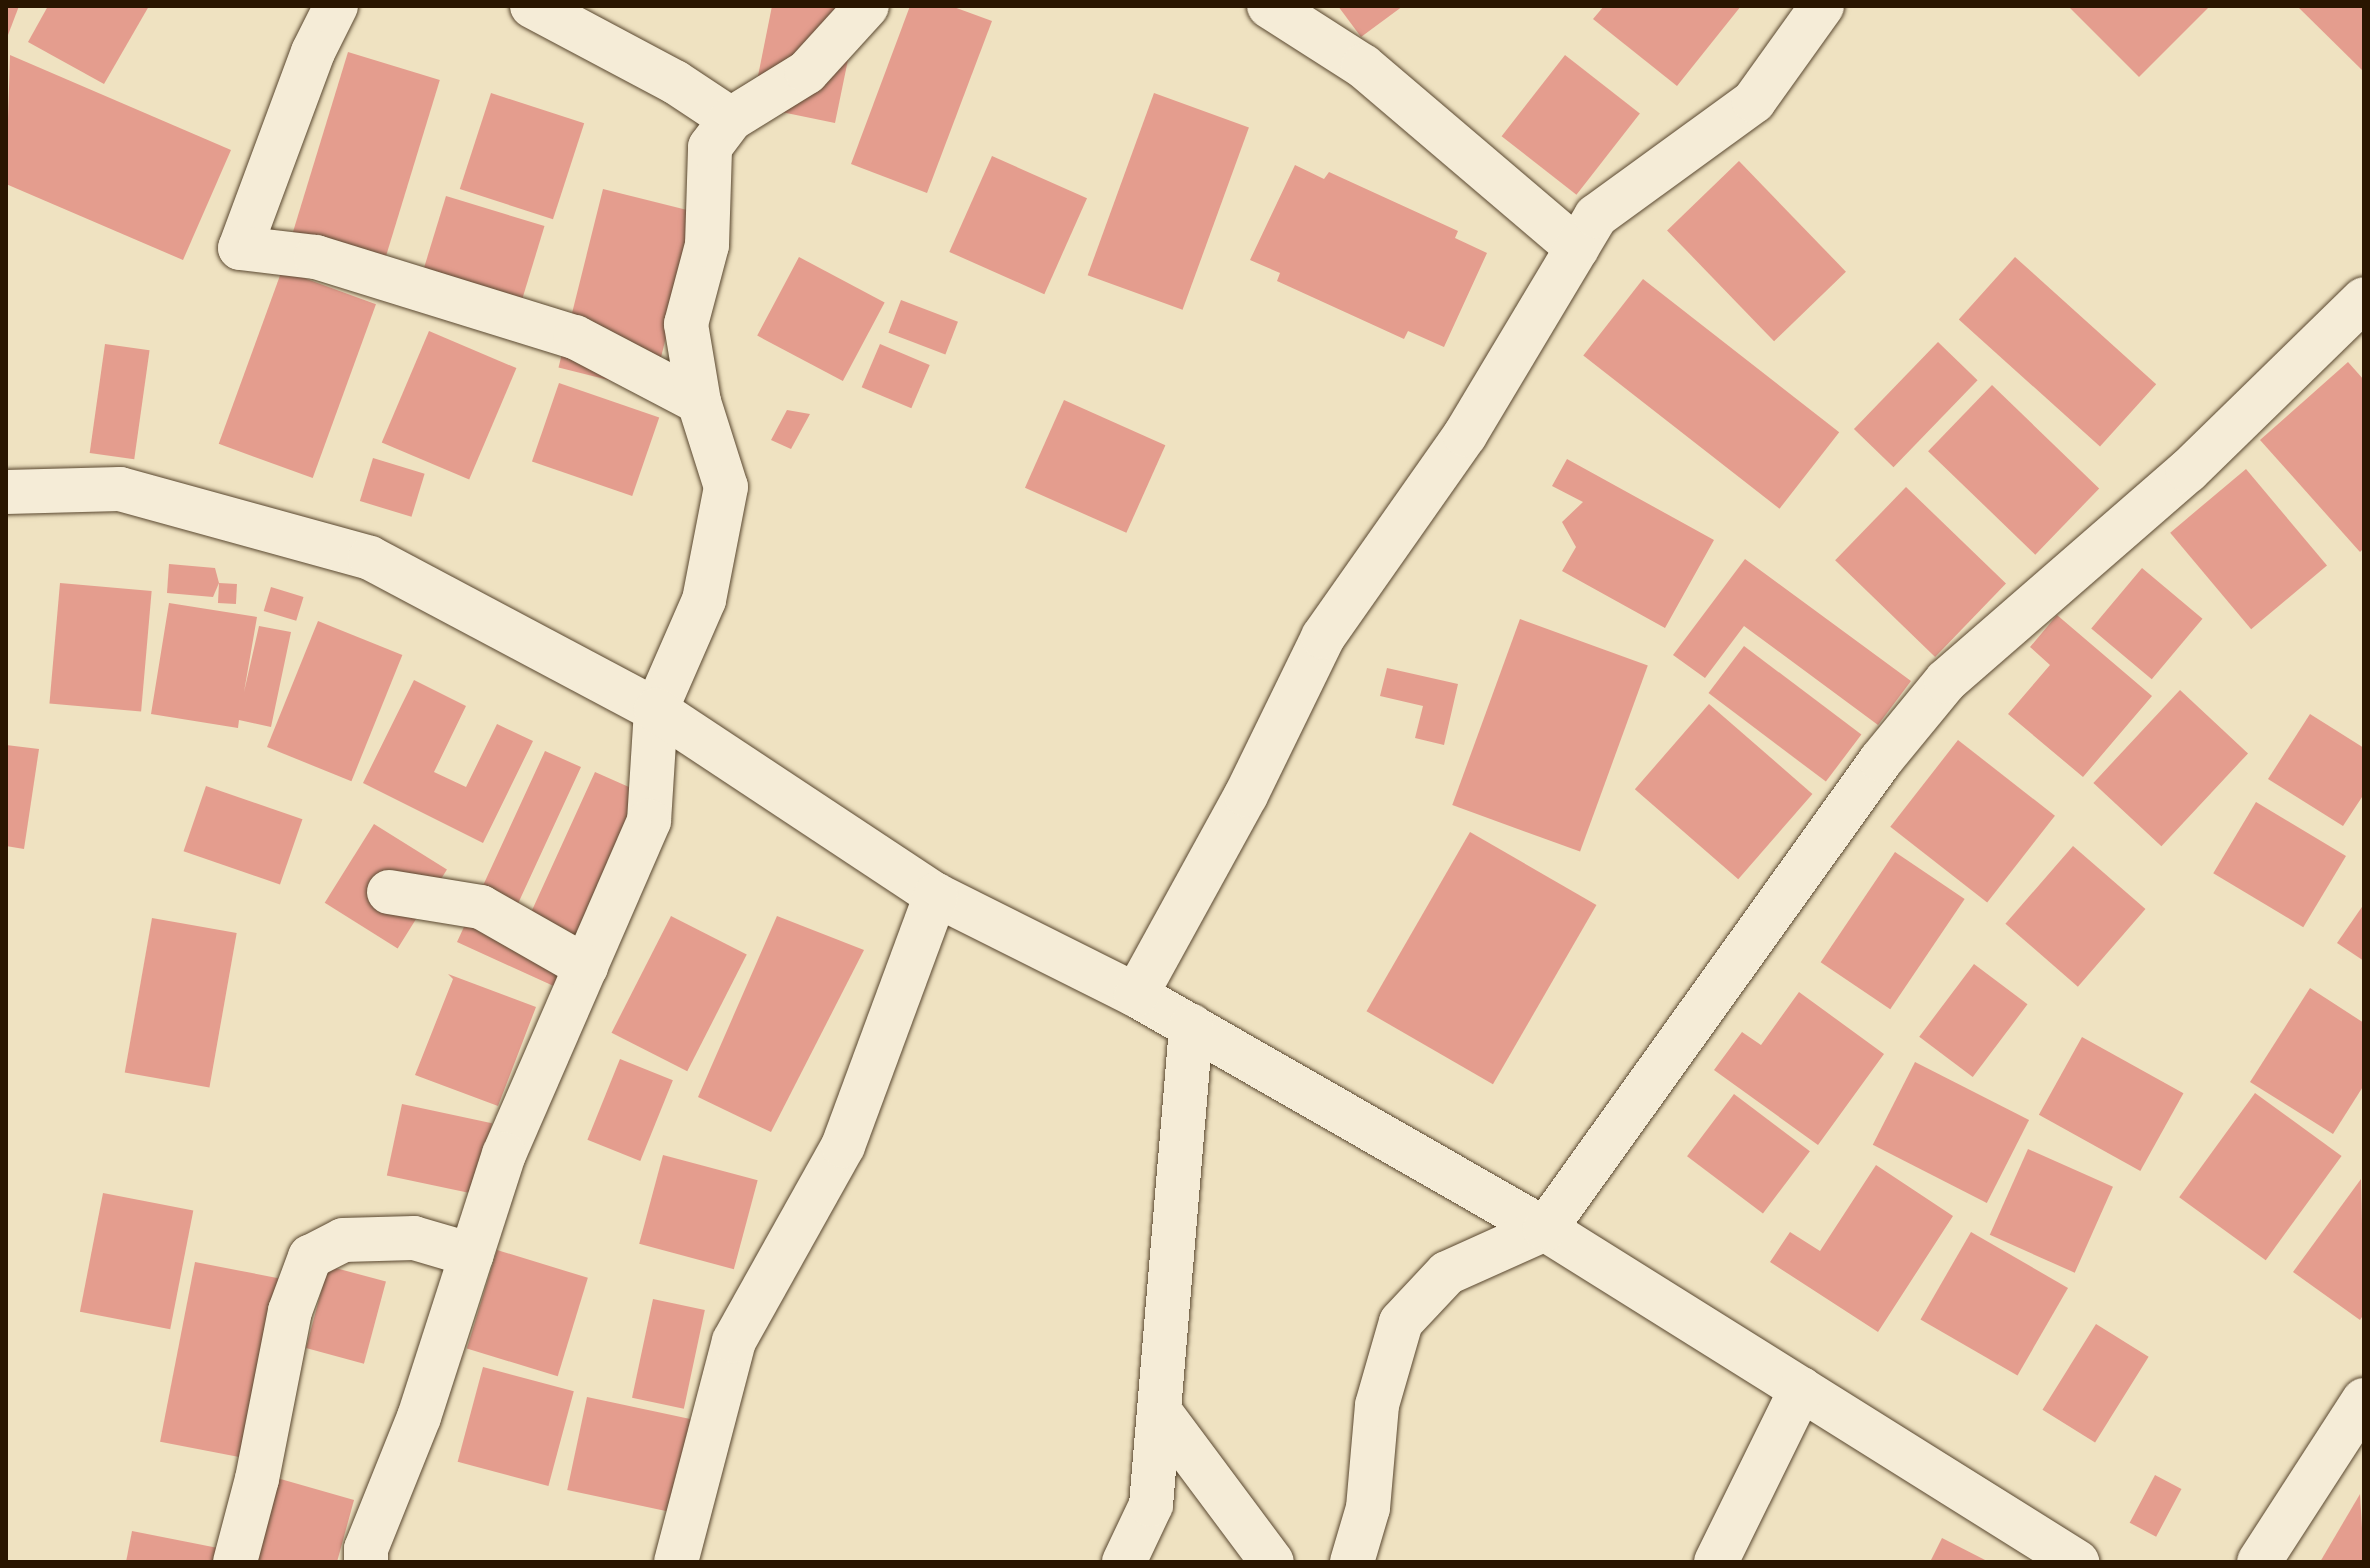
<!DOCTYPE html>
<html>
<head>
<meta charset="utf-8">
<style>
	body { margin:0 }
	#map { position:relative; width:2370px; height:1568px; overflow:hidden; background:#efe2c1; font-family:"Gentium Book Plus",serif }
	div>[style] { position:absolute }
	.building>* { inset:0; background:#e49d8e; transform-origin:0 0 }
	.roads { filter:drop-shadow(0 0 2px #5a4830) drop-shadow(0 0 2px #5a4830) }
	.minor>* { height:44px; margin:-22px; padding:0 22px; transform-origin:22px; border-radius:22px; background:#f5ecd7 }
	span { translate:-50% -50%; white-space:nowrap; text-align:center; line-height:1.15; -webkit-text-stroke:7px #f5ecd7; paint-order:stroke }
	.frame { position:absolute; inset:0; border:8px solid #291500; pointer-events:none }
</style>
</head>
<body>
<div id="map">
	<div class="building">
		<i style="clip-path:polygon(6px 6px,19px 6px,8px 35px,6px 34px)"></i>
		<i style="clip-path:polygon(48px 6px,149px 6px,104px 84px,28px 42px)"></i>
		<i style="clip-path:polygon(772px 6px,859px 6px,835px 123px,752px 106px)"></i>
		<i style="clip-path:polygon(910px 6px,951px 6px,992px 21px,927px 193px,851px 164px)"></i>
		<i style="clip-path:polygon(1338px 6px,1403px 6px,1361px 37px)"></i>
		<i style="clip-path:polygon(1604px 6px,1741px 6px,1677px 86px,1593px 19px)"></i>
		<i style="clip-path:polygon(2068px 6px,2210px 6px,2139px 77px)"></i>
		<i style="clip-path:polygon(2297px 6px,2364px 6px,2364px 72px)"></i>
		<i style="left:348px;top:52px;width:96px;height:211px;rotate:17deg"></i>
		<i style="clip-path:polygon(10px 55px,231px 150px,183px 260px,6px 184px)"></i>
		<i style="left:1565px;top:55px;width:95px;height:103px;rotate:38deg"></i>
		<i style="left:491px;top:93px;width:98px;height:101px;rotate:18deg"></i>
		<i style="left:1154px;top:93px;width:101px;height:194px;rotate:20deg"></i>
		<i style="left:992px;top:156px;width:104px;height:105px;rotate:24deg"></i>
		<i style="left:1739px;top:161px;width:154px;height:100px;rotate:46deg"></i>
		<i style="clip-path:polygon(1295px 165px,1324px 179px,1329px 172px,1458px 231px,1455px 238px,1487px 253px,1444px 347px,1408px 331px,1404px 339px,1277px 281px,1280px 273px,1250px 260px)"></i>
		<i style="left:603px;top:189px;width:97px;height:184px;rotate:14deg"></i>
		<i style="left:446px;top:196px;width:103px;height:96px;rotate:17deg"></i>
		<i style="left:799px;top:257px;width:97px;height:89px;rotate:28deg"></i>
		<i style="left:2015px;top:257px;width:190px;height:84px;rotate:42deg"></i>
		<i style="left:282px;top:270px;width:100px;height:185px;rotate:20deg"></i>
		<i style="left:1643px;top:279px;width:249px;height:97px;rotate:38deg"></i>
		<i style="left:901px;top:300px;width:61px;height:35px;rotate:21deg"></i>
		<i style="left:429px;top:331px;width:95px;height:121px;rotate:23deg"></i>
		<i style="left:1938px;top:342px;width:55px;height:121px;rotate:44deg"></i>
		<i style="left:105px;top:344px;width:45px;height:110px;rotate:8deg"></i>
		<i style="left:880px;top:344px;width:54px;height:47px;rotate:23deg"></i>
		<i style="clip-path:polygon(2348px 362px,2364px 380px,2364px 548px,2360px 552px,2260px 440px)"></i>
		<i style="left:559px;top:383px;width:106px;height:83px;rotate:19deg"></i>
		<i style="left:1992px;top:385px;width:149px;height:92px;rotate:44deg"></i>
		<i style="left:1064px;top:400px;width:111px;height:96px;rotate:24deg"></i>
		<i style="clip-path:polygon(787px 410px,810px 414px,791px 449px,771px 440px)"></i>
		<i style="left:373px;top:458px;width:54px;height:45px;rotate:17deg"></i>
		<i style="clip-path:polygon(1567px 459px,1714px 540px,1665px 628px,1562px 571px,1576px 547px,1562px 522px,1583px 502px,1552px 486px)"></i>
		<i style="left:2246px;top:469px;width:126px;height:99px;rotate:50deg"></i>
		<i style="left:1906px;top:487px;width:139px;height:102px;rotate:44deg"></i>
		<i style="clip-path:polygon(1745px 559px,1911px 681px,1878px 725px,1744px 626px,1705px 678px,1673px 655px)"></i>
		<i style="clip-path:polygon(169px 564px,215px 568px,219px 583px,213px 597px,167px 593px)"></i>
		<i style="left:2142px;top:568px;width:79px;height:79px;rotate:40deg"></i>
		<i style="left:60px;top:583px;width:92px;height:121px;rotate:5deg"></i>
		<i style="left:219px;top:583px;width:18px;height:20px;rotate:3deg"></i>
		<i style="left:271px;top:587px;width:34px;height:25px;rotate:17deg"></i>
		<i style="clip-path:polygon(169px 603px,257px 617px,244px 692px,259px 626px,291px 632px,271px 727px,239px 720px,238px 728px,151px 714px)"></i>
		<i style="clip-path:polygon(2057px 615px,2152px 696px,2083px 777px,2008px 714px,2050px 665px,2030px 647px)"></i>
		<i style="left:1520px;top:619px;width:136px;height:198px;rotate:20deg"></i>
		<i style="left:318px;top:621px;width:91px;height:136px;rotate:22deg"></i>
		<i style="left:1744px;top:646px;width:147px;height:59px;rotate:37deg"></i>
		<i style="clip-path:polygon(1387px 668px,1458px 684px,1444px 745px,1415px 738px,1423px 706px,1380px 696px)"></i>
		<i style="clip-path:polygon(414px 680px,466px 706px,434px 772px,466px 787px,497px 724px,533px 741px,483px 843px,363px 783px)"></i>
		<i style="left:2180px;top:690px;width:93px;height:127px;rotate:43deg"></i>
		<i style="left:1709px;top:704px;width:137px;height:113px;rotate:41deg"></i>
		<i style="clip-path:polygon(2310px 714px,2364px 748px,2364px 794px,2343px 826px,2268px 779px)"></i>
		<i style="left:1958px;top:740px;width:123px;height:110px;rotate:38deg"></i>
		<i style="clip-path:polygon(6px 745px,39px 749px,24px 849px,6px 846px)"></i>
		<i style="clip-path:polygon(545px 751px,581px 767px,504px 934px,518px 941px,595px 772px,647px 795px,558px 988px,457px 942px)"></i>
		<i style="left:206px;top:786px;width:102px;height:69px;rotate:19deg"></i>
		<i style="left:2256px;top:802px;width:105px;height:83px;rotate:31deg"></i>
		<i style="left:374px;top:824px;width:86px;height:93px;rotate:32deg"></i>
		<i style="left:1470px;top:832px;width:146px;height:207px;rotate:30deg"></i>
		<i style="left:2073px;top:846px;width:96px;height:103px;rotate:41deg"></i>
		<i style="left:1895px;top:852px;width:84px;height:133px;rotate:34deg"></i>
		<i style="clip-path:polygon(2364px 904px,2364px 961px,2337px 943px)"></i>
		<i style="left:671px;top:916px;width:85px;height:131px;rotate:27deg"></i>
		<i style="clip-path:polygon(777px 916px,864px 950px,771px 1132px,698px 1097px)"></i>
		<i style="left:152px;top:918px;width:86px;height:157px;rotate:10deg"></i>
		<i style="left:1974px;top:964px;width:67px;height:91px;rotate:37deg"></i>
		<i style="clip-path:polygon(448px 974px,536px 1007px,498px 1106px,415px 1075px,453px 979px)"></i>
		<i style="clip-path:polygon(2310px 988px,2364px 1023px,2364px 1085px,2333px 1134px,2250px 1082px)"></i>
		<i style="clip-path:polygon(1799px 992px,1884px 1054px,1818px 1145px,1714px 1070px,1742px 1032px,1761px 1045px)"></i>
		<i style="left:2082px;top:1037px;width:116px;height:89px;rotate:29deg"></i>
		<i style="left:620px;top:1059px;width:57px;height:87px;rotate:22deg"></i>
		<i style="left:1915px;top:1062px;width:128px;height:93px;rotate:27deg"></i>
		<i style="left:2255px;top:1093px;width:107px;height:129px;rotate:36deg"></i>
		<i style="left:1734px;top:1094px;width:95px;height:78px;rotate:37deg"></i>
		<i style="left:402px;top:1104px;width:92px;height:73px;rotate:12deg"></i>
		<i style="left:2028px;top:1149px;width:93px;height:94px;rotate:24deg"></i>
		<i style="left:663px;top:1155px;width:98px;height:92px;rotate:15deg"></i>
		<i style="clip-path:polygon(1876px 1165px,1953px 1216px,1878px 1332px,1770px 1262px,1790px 1232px,1820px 1251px)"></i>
		<i style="clip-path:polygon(2361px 1179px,2364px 1314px,2360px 1320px,2293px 1272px)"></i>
		<i style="left:103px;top:1193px;width:92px;height:121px;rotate:11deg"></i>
		<i style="left:1971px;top:1232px;width:112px;height:101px;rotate:30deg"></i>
		<i style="left:497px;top:1250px;width:95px;height:103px;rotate:17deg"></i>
		<i style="left:195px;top:1262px;width:98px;height:183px;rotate:11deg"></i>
		<i style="left:328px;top:1266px;width:60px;height:85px;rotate:15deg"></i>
		<i style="left:653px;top:1299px;width:53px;height:101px;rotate:12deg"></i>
		<i style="left:2096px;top:1324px;width:62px;height:101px;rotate:32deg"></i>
		<i style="left:483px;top:1367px;width:94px;height:98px;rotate:15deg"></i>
		<i style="left:587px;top:1397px;width:114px;height:95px;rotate:12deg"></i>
		<i style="left:2155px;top:1475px;width:30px;height:54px;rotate:28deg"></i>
		<i style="clip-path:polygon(277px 1478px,354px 1500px,337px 1562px,253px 1562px)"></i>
		<i style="clip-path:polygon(2360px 1494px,2364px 1562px,2320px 1562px)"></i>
		<i style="clip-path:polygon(132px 1531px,223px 1549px,220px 1562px,126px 1562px)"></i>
		<i style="clip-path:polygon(1942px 1538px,1989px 1562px,1930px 1562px)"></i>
	</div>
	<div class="roads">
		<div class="minor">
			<i style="left:336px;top:6px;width:51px;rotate:116.6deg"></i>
			<i style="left:313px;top:52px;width:209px;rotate:110.4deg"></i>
			<i style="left:240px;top:248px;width:77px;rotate:6.8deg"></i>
			<i style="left:316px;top:257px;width:271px;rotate:17.2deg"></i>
			<i style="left:575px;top:337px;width:140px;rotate:27.7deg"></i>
			<i style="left:699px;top:402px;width:89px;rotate:72.4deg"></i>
			<i style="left:726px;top:487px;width:115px;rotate:101deg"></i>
			<i style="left:704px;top:600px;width:120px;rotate:113.6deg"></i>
			<i style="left:656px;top:710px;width:111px;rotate:93.6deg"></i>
			<i style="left:649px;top:821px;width:363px;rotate:113.5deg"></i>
			<i style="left:504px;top:1154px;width:276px;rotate:107.9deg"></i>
			<i style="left:419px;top:1417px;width:142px;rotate:111.9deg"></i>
			<i style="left:366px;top:1549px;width:13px;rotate:90deg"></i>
			<i style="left:532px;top:6px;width:162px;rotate:28deg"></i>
			<i style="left:675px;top:82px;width:67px;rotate:33.5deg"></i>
			<i style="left:1269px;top:6px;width:112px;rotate:32.6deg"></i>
			<i style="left:1363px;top:66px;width:281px;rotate:40.4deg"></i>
			<i style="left:699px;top:402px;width:79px;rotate:-99.5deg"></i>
			<i style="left:686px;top:324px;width:82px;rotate:-75.1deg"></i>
			<i style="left:707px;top:245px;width:98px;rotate:-88.2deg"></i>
			<i style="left:710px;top:147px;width:35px;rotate:-53deg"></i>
			<i style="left:731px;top:119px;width:89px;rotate:-31.7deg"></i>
			<i style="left:807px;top:72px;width:89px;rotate:-47.7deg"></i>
			<i style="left:6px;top:492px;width:114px;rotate:-1.5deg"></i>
			<i style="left:120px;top:489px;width:259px;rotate:15.4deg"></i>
			<i style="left:370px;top:558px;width:324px;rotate:28deg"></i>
			<i style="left:656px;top:710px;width:336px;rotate:33.5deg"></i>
			<i style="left:936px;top:895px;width:224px;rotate:26.6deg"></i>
			<i style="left:1136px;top:995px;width:471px;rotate:29.8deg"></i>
			<i style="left:1545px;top:1229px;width:628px;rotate:32.04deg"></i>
			<i style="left:389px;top:892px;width:93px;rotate:9.3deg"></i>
			<i style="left:481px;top:907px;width:121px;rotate:29.7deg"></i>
			<i style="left:1136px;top:995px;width:228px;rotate:-61.2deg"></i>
			<i style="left:1246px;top:795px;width:176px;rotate:-64deg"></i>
			<i style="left:1323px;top:637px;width:247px;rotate:-54.9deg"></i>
			<i style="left:1465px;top:435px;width:255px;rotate:-59.1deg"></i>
			<i style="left:1596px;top:216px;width:195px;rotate:-36deg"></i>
			<i style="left:1754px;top:101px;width:117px;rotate:-54.4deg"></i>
			<i style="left:1160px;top:1412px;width:187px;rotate:53.3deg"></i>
			<i style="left:235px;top:1562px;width:86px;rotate:-75.2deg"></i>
			<i style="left:257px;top:1479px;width:171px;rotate:-78.9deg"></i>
			<i style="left:290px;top:1311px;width:58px;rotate:-69.7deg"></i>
			<i style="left:310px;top:1257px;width:37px;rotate:-27deg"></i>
			<i style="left:343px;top:1240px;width:71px;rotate:-1.6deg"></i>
			<i style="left:414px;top:1238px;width:60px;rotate:16.3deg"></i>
			<i style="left:676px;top:1562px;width:228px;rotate:-75.3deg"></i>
			<i style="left:734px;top:1341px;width:223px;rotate:-60.8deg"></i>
			<i style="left:843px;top:1146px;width:268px;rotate:-69.7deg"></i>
			<i style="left:1124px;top:1562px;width:63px;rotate:-64.7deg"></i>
			<i style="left:1151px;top:1505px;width:481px;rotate:-85.2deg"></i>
			<i style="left:1352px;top:1562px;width:56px;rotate:-73.5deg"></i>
			<i style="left:1368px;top:1508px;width:103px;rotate:-85deg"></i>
			<i style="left:1377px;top:1405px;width:86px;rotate:-73.9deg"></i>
			<i style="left:1401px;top:1322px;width:67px;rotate:-46.8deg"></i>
			<i style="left:1447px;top:1273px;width:107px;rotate:-24.2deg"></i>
			<i style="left:1545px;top:1229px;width:577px;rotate:-54.38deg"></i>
			<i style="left:1881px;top:760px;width:102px;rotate:-50.6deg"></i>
			<i style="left:1946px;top:681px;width:320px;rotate:-41deg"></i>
			<i style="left:2188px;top:471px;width:246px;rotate:-44.3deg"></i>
			<i style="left:1716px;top:1562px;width:193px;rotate:-63.8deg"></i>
			<i style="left:2259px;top:1562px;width:193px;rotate:-57.1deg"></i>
		</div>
	</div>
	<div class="frame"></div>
</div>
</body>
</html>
